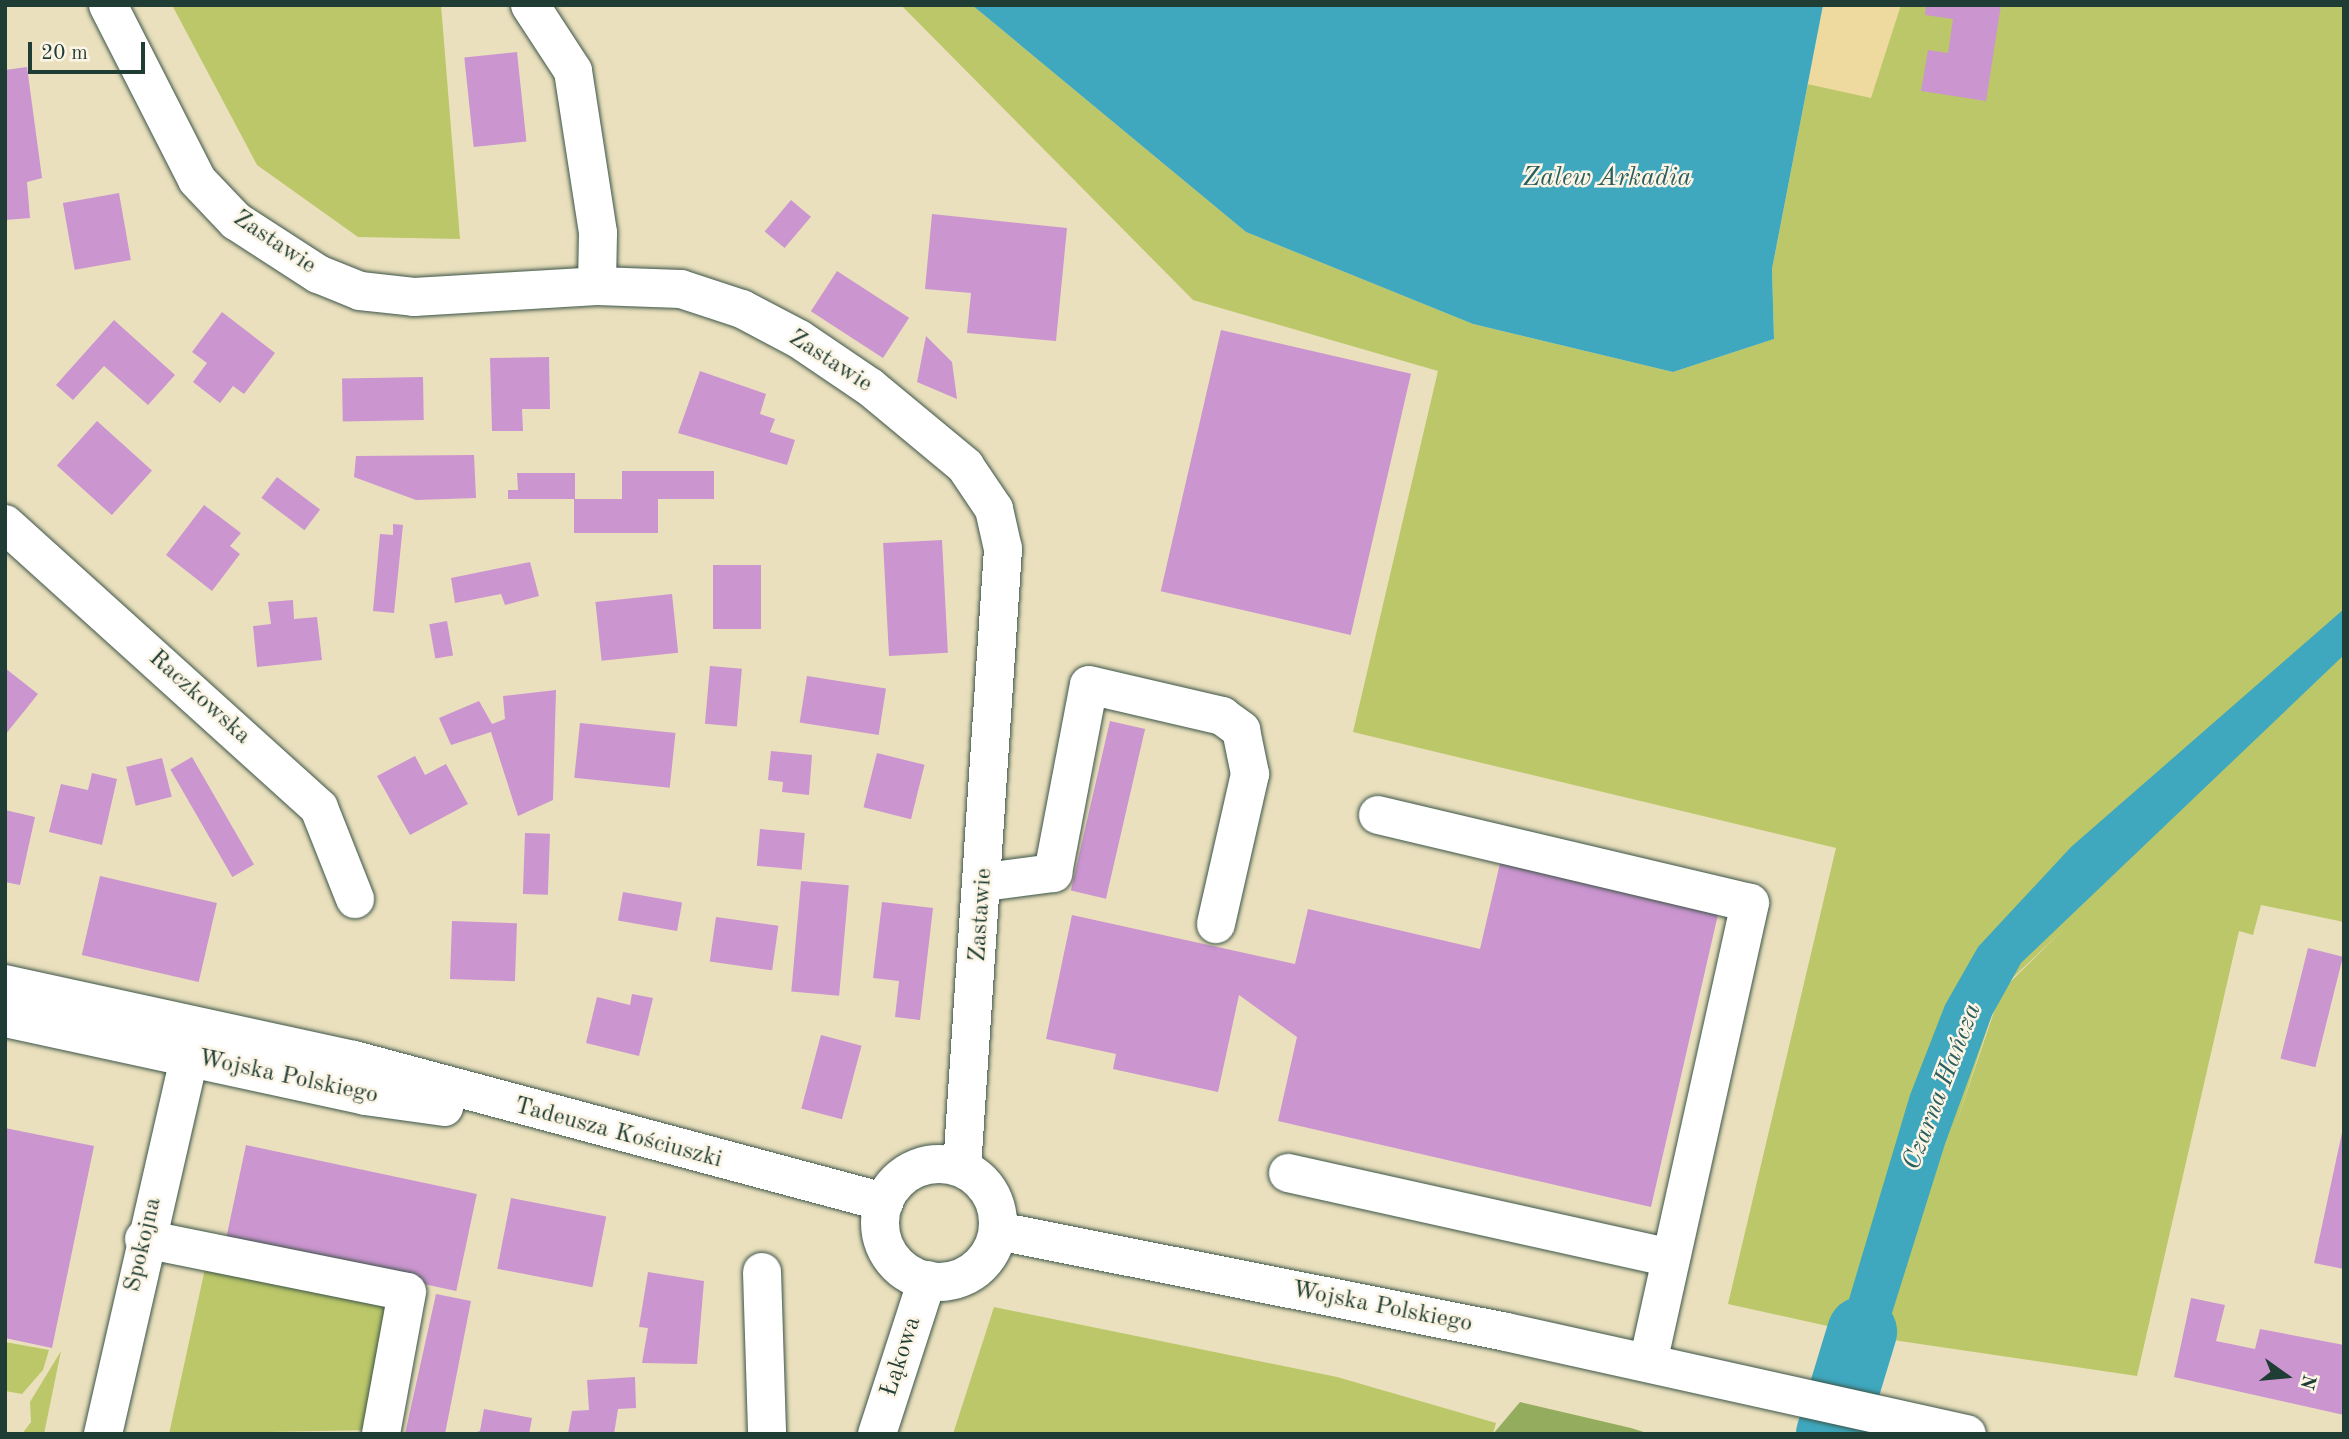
<!DOCTYPE html>
<html>
<head>
<meta charset="utf-8">
<style>
	body { margin:0 }
	#map { position:relative; width:2349px; height:1439px; overflow:hidden; background:#eae0bd; font-family:"Old Standard TT",serif }
	div>[style] { position:absolute }
	.green>* { inset:0; background:#bbc769 }
	.forest>* { inset:0; background:#94ac5d }
	.sand>* { inset:0; background:#eeda9e }
	.water>* { inset:0; background:#3fa8bf }
	.river>* { height:70px; margin:-35px; padding:0 35px; transform-origin:35px; border-radius:35px; background:#3fa8bf }
	.building>* { inset:0; background:#cb95d0; transform-origin:0 0 }
	.roads { filter:drop-shadow(0 0 2px #3d5549) drop-shadow(0 0 2px #3d5549) }
	.minor>* { height:38px; margin:-19px; padding:0 19px; transform-origin:19px; border-radius:19px; background:#fff }
	.minor>.ring { margin:-19px; padding:0; box-sizing:content-box; background:none; border:38px solid #fff; border-radius:50% }
	span { translate:-50% -50%; white-space:nowrap; text-align:center; line-height:1.15; -webkit-text-stroke:5px #fcf5e5; paint-order:stroke }
	.street-label { font-size:24px; color:#1f3d34 }
	.water-label { font-size:26px; color:#295d5e; font-style:italic }
	.frame { position:absolute; inset:0; border:7px solid #1f3d34; pointer-events:none }
	.north { position:absolute; left:2251px; top:1341px; width:70px; height:70px; -webkit-text-stroke:5px #fcf5e5; paint-order:stroke; rotate:105deg; font-size:19px; font-weight:700; line-height:28px; text-align:center; color:#1f3d34 }
	.north::after { content:''; display:block; margin:auto; width:24px; height:32px; background:#1f3d34; clip-path:polygon(50% 0,100% 100%,50% 72%,0 100%) }
	.scale { position:absolute; left:28px; top:42px; width:117px; height:32px; box-sizing:border-box; border:4px solid #1f3d34; border-top:0; padding-left:9px; font-size:21px; line-height:24px; white-space:nowrap; color:#1f3d34; -webkit-text-stroke:5px #fcf5e5; paint-order:stroke }
</style>
</head>
<body>
<div id="map">
	<div class="green">
		<i style="clip-path:polygon(172px 5px,441px 5px,460px 239px,358px 237px,257px 165px)"></i>
		<i style="clip-path:polygon(evenodd,901px 5px,972px 5px,1246px 232px,1473px 324px,1673px 372px,1774px 339px,1772px 269px,1823px 5px,2344px 5px,2344px 922px,2261px 905px,2253px 935px,2239px 931px,2137px 1376px,1886px 1339px,1728px 1304px,1836px 848px,1353px 732px,1438px 371px,1193px 300px,901px 5px,2068px 925px,2001px 991px,1951px 1139px,2000px 990px,2068px 925px)"></i>
		<i style="clip-path:polygon(206px 1264px,396px 1307px,372px 1430px,169px 1434px)"></i>
		<i style="clip-path:polygon(994px 1307px,1337px 1377px,1496px 1423px,1493px 1434px,953px 1434px)"></i>
		<i style="clip-path:polygon(5px 1342px,49px 1350px,43px 1370px,22px 1394px,5px 1391px)"></i>
		<i style="clip-path:polygon(61px 1351px,44px 1434px,22px 1434px,31px 1422px,30px 1402px)"></i>
	</div>
	<div class="forest">
		<i style="clip-path:polygon(1520px 1402px,1631px 1428px,1650px 1434px,1493px 1434px)"></i>
	</div>
	<div class="sand">
		<i style="clip-path:polygon(1823px 5px,1901px 5px,1871px 98px,1807px 84px)"></i>
	</div>
	<div class="water">
		<i style="clip-path:polygon(972px 5px,1823px 5px,1772px 269px,1774px 339px,1673px 372px,1473px 324px,1246px 232px)"></i>
		<i style="clip-path:polygon(2344px 609px,2344px 655px,2021px 963px,1992px 1015px,1945px 1144px,1861px 1412px,1818px 1403px,1910px 1095px,1945px 1005px,1978px 947px,2071px 847px)"></i>
	</div>
	<div class="river">
		<i style="left:1831px;top:1434px;width:107px;rotate:-73.1deg"></i>
	</div>
	<div class="building">
		<i style="clip-path:polygon(1926px 5px,2001px 5px,1986px 101px,1921px 91px,1928px 50px,1948px 53px,1953px 19px,1925px 15px)"></i>
		<i style="left:517px;top:52px;width:90px;height:53px;rotate:84deg"></i>
		<i style="clip-path:polygon(27px 67px,42px 178px,27px 182px,30px 218px,5px 220px,5px 70px)"></i>
		<i style="left:119px;top:193px;width:68px;height:57px;rotate:80deg"></i>
		<i style="left:791px;top:200px;width:26px;height:41px;rotate:40deg"></i>
		<i style="clip-path:polygon(932px 214px,1067px 228px,1056px 341px,967px 333px,971px 293px,925px 289px)"></i>
		<i style="left:837px;top:271px;width:86px;height:48px;rotate:33deg"></i>
		<i style="clip-path:polygon(222px 312px,275px 353px,244px 394px,233px 386px,220px 403px,193px 382px,207px 363px,192px 352px)"></i>
		<i style="clip-path:polygon(114px 320px,175px 375px,148px 405px,104px 366px,73px 400px,56px 385px)"></i>
		<i style="left:1221px;top:330px;width:195px;height:268px;rotate:13deg"></i>
		<i style="clip-path:polygon(926px 336px,952px 362px,957px 399px,917px 382px)"></i>
		<i style="clip-path:polygon(549px 357px,550px 409px,522px 409px,523px 431px,492px 431px,490px 358px)"></i>
		<i style="clip-path:polygon(700px 371px,766px 394px,760px 414px,775px 419px,770px 432px,795px 440px,787px 465px,678px 433px)"></i>
		<i style="left:423px;top:377px;width:43px;height:81px;rotate:89deg"></i>
		<i style="left:97px;top:421px;width:74px;height:60px;rotate:42deg"></i>
		<i style="clip-path:polygon(474px 455px,476px 498px,416px 500px,354px 477px,356px 456px)"></i>
		<i style="clip-path:polygon(622px 471px,714px 471px,714px 499px,658px 499px,658px 533px,574px 533px,574px 499px,622px 499px)"></i>
		<i style="clip-path:polygon(517px 473px,575px 473px,575px 499px,508px 499px,508px 490px,518px 490px)"></i>
		<i style="left:277px;top:477px;width:54px;height:26px;rotate:37deg"></i>
		<i style="clip-path:polygon(204px 505px,241px 533px,230px 546px,240px 554px,212px 591px,166px 555px)"></i>
		<i style="clip-path:polygon(393px 524px,403px 525px,394px 613px,373px 611px,380px 534px,393px 535px)"></i>
		<i style="left:942px;top:540px;width:113px;height:59px;rotate:87deg"></i>
		<i style="clip-path:polygon(530px 562px,539px 596px,505px 605px,501px 594px,455px 603px,451px 578px)"></i>
		<i style="left:713px;top:565px;width:48px;height:64px"></i>
		<i style="left:672px;top:594px;width:59px;height:77px;rotate:84deg"></i>
		<i style="clip-path:polygon(293px 600px,294px 619px,317px 617px,322px 660px,257px 667px,253px 626px,271px 624px,268px 602px)"></i>
		<i style="left:447px;top:621px;width:35px;height:18px;rotate:80deg"></i>
		<i style="left:710px;top:666px;width:32px;height:58px;rotate:5deg"></i>
		<i style="clip-path:polygon(5px 668px,38px 694px,5px 735px)"></i>
		<i style="left:807px;top:676px;width:80px;height:47px;rotate:9deg"></i>
		<i style="clip-path:polygon(556px 690px,553px 800px,518px 816px,491px 732px,451px 745px,439px 718px,479px 701px,492px 724px,505px 719px,503px 696px)"></i>
		<i style="left:1110px;top:721px;width:36px;height:174px;rotate:13deg"></i>
		<i style="left:580px;top:723px;width:96px;height:55px;rotate:6deg"></i>
		<i style="clip-path:polygon(771px 751px,812px 755px,809px 795px,782px 792px,783px 782px,768px 780px)"></i>
		<i style="left:877px;top:753px;width:49px;height:56px;rotate:14deg"></i>
		<i style="clip-path:polygon(415px 756px,425px 775px,446px 764px,468px 804px,410px 835px,377px 776px)"></i>
		<i style="left:192px;top:757px;width:124px;height:25px;rotate:60deg"></i>
		<i style="left:162px;top:758px;width:40px;height:37px;rotate:76deg"></i>
		<i style="clip-path:polygon(92px 773px,117px 779px,102px 845px,49px 832px,61px 784px,88px 790px)"></i>
		<i style="clip-path:polygon(5px 810px,35px 817px,20px 885px,5px 882px)"></i>
		<i style="left:760px;top:829px;width:45px;height:37px;rotate:5deg"></i>
		<i style="left:525px;top:833px;width:25px;height:61px;rotate:2deg"></i>
		<i style="clip-path:polygon(1501px 859px,1719px 910px,1651px 1207px,1278px 1121px,1297px 1037px,1239px 995px,1218px 1092px,1113px 1069px,1116px 1054px,1046px 1039px,1072px 915px,1295px 964px,1308px 909px,1480px 949px)"></i>
		<i style="left:100px;top:876px;width:120px;height:81px;rotate:13deg"></i>
		<i style="left:801px;top:881px;width:48px;height:111px;rotate:5deg"></i>
		<i style="left:623px;top:892px;width:60px;height:29px;rotate:10deg"></i>
		<i style="clip-path:polygon(882px 902px,933px 908px,920px 1020px,895px 1017px,899px 981px,873px 978px)"></i>
		<i style="left:716px;top:917px;width:63px;height:45px;rotate:8deg"></i>
		<i style="left:452px;top:921px;width:65px;height:58px;rotate:2deg"></i>
		<i style="left:2308px;top:948px;width:36px;height:114px;rotate:14deg"></i>
		<i style="clip-path:polygon(632px 994px,653px 998px,639px 1056px,586px 1043px,597px 997px,630px 1005px)"></i>
		<i style="left:821px;top:1035px;width:42px;height:76px;rotate:15deg"></i>
		<i style="clip-path:polygon(5px 1128px,94px 1146px,52px 1348px,5px 1338px)"></i>
		<i style="clip-path:polygon(2343px 1128px,2344px 1128px,2344px 1269px,2314px 1263px)"></i>
		<i style="left:246px;top:1145px;width:236px;height:99px;rotate:12deg"></i>
		<i style="left:511px;top:1198px;width:97px;height:72px;rotate:11deg"></i>
		<i style="clip-path:polygon(648px 1272px,704px 1281px,697px 1364px,642px 1363px,648px 1328px,639px 1327px)"></i>
		<i style="clip-path:polygon(436px 1294px,471px 1301px,445px 1434px,405px 1434px)"></i>
		<i style="clip-path:polygon(2191px 1298px,2225px 1305px,2216px 1341px,2255px 1349px,2260px 1329px,2344px 1345px,2344px 1415px,2174px 1377px)"></i>
		<i style="clip-path:polygon(635px 1377px,636px 1408px,618px 1409px,614px 1434px,568px 1434px,572px 1411px,589px 1410px,587px 1380px)"></i>
		<i style="clip-path:polygon(484px 1409px,532px 1418px,529px 1434px,470px 1434px,480px 1431px)"></i>
	</div>
	<div class="roads">
		<div class="minor">
			<i style="left:108px;top:5px;width:196px;rotate:63deg"></i>
			<i style="left:197px;top:180px;width:57px;rotate:46.4deg"></i>
			<i style="left:236px;top:221px;width:98px;rotate:32.9deg"></i>
			<i style="left:318px;top:274px;width:45px;rotate:22deg"></i>
			<i style="left:360px;top:291px;width:54px;rotate:6.3deg"></i>
			<i style="left:414px;top:297px;width:183px;rotate:-3.4deg"></i>
			<i style="left:597px;top:286px;width:84px;rotate:2deg"></i>
			<i style="left:681px;top:289px;width:64px;rotate:18.2deg"></i>
			<i style="left:742px;top:309px;width:64px;rotate:27.8deg"></i>
			<i style="left:799px;top:339px;width:86px;rotate:34.1deg"></i>
			<i style="left:870px;top:387px;width:124px;rotate:39.7deg"></i>
			<i style="left:965px;top:466px;width:52px;rotate:56deg"></i>
			<i style="left:994px;top:509px;width:41px;rotate:77.3deg"></i>
			<i style="left:1003px;top:549px;width:620px;rotate:93.79deg"></i>
			<i style="left:530px;top:5px;width:79px;rotate:56.9deg"></i>
			<i style="left:573px;top:71px;width:164px;rotate:81.2deg"></i>
			<i style="left:598px;top:233px;width:53px;rotate:91.1deg"></i>
			<i style="left:5px;top:524px;width:423px;rotate:42.1deg"></i>
			<i style="left:319px;top:808px;width:98px;rotate:68.4deg"></i>
			<i style="left:1378px;top:815px;width:382px;rotate:13.3deg"></i>
			<i style="left:1750px;top:903px;width:471px;rotate:102.5deg"></i>
			<i style="left:985px;top:882px;width:69px;rotate:-7.5deg"></i>
			<i style="left:1053px;top:873px;width:191px;rotate:-79.2deg"></i>
			<i style="left:1089px;top:685px;width:137px;rotate:13.1deg"></i>
			<i style="left:1222px;top:716px;width:24px;rotate:36deg"></i>
			<i style="left:1241px;top:730px;width:45px;rotate:78.4deg"></i>
			<i style="left:1250px;top:774px;width:154px;rotate:102.8deg"></i>
			<i style="left:5px;top:984px;width:357px;rotate:12.3deg"></i>
			<i style="left:354px;top:1060px;width:549px;rotate:15deg"></i>
			<i style="left:5px;top:1018px;width:368px;rotate:12.2deg"></i>
			<i style="left:365px;top:1096px;width:80px;rotate:7.9deg"></i>
			<i class="ring" style="left:880px;top:1164px;width:80px;height:80px"></i>
			<i style="left:1288px;top:1173px;width:392px;rotate:12.5deg"></i>
			<i style="left:998px;top:1231px;width:518px;rotate:11.24deg"></i>
			<i style="left:1506px;top:1332px;width:472px;rotate:12.5deg"></i>
			<i style="left:144px;top:1239px;width:268px;rotate:11.4deg"></i>
			<i style="left:407px;top:1292px;width:144px;rotate:100.4deg"></i>
			<i style="left:762px;top:1272px;width:162px;rotate:88.2deg"></i>
			<i style="left:103px;top:1434px;width:387px;rotate:-77.1deg"></i>
			<i style="left:877px;top:1434px;width:162px;rotate:-72deg"></i>
		</div>
	</div>
	<div class="street-label">
		<span style="left:274px;top:243px;rotate:34deg">Zastawie</span>
		<span style="left:830px;top:362px;rotate:33deg">Zastawie</span>
		<span style="left:199px;top:698px;rotate:42deg">Raczkowska</span>
		<span style="left:982px;top:915px;rotate:-86deg">Zastawie</span>
		<span style="left:288px;top:1078px;rotate:12deg">Wojska Polskiego</span>
		<span style="left:618px;top:1134px;rotate:15deg">Tadeusza Kościuszki</span>
		<span style="left:144px;top:1245px;rotate:-77deg">Spokojna</span>
		<span style="left:1382px;top:1308px;rotate:11deg">Wojska Polskiego</span>
		<span style="left:902px;top:1357px;rotate:-72deg">Łąkowa</span>
	</div>
	<div class="water-label">
		<span style="left:1607px;top:179px">Zalew Arkadia</span>
		<span style="left:1943px;top:1087px;rotate:-69deg">Czarna Hańcza</span>
	</div>
	<div class="frame"></div>
	<div class="north">N</div>
	<div class="scale">20 m</div>
</div>
</body>
</html>
